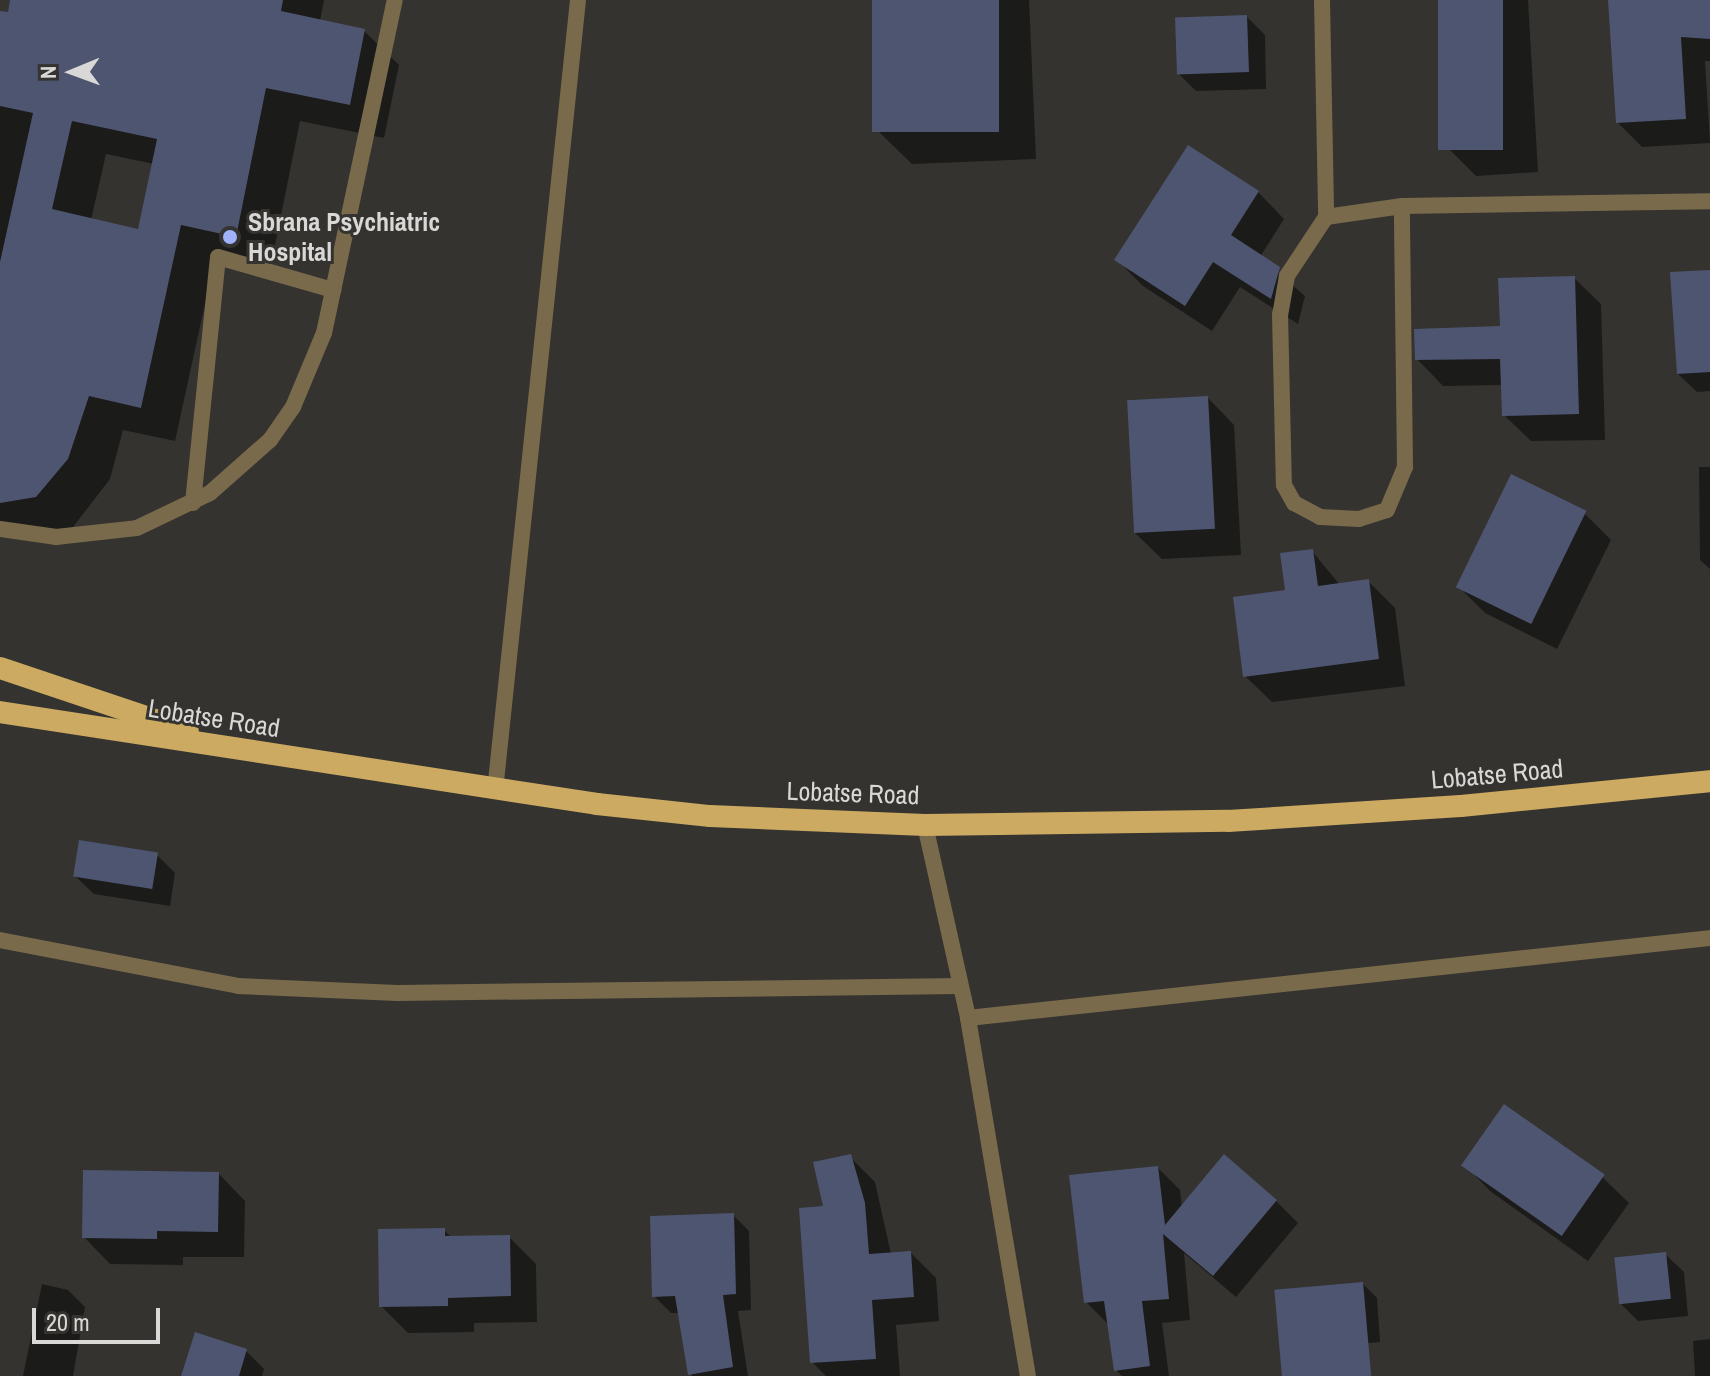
<!DOCTYPE html>
<html>
<head>
<meta charset="utf-8">
<style>
	body { margin:0 }
	#map { position:relative; width:1710px; height:1376px; overflow:hidden; background:#343330; font-family:"Archivo Narrow",sans-serif }
	div>[style] { position:absolute }
	.shadow>* { inset:0; background:#0007 }
	.building>* { inset:0; background:#4e5571; transform-origin:0 0 }
	.service>* { height:16px; margin:-8px; padding:0 8px; transform-origin:8px; border-radius:8px; background:#796a4b }
	.minor>* { height:16px; margin:-8px; padding:0 8px; transform-origin:8px; border-radius:8px; background:#796a4b }
	.tertiary>* { height:16px; margin:-8px; padding:0 8px; transform-origin:8px; border-radius:8px; background:#796a4b }
	.trunk>* { height:22px; margin:-11px; padding:0 11px; transform-origin:11px; border-radius:11px; background:#ccaa61 }
	.dots>* { width:22px; height:22px; translate:-50% -50%; box-sizing:border-box; border:4px solid #343330; border-radius:50% }
	span { translate:-50% -50%; white-space:nowrap; text-align:center; line-height:1.15; -webkit-text-stroke:6px #343330; paint-order:stroke }
	.poi-label { font-size:26px; color:#d9d8d6; font-weight:700 }
	.left { translate:0 -50%; text-align:left }
	.street-label { font-size:26px; color:#d9d8d6 }
	.north { position:absolute; left:32px; top:32px; width:80px; height:80px; -webkit-text-stroke:6px #343330; paint-order:stroke; rotate:269deg; font-size:22px; font-weight:700; line-height:32px; text-align:center; color:#d9d8d6 }
	.north::after { content:''; display:block; margin:auto; width:28px; height:36px; background:#d9d8d6; clip-path:polygon(50% 0,100% 100%,50% 72%,0 100%) }
	.scale { position:absolute; left:32px; top:1308px; width:128px; height:36px; box-sizing:border-box; border:4px solid #d9d8d6; border-top:0; padding-left:10px; font-size:24px; line-height:28px; white-space:nowrap; color:#d9d8d6; -webkit-text-stroke:6px #343330; paint-order:stroke }
</style>
</head>
<body>
<div id="map">
	<div class="shadow">
		<i style="clip-path:polygon(evenodd,12px 0,324px 0,320px 21px,364px 31px,399px 65px,384px 138px,300px 121px,270px 270px,215px 258px,175px 441px,123px 430px,110px 479px,70px 531px,0 528px,0 13px,9px 15px,12px 0,106px 154px,154px 164px,140px 231px,91px 220px,106px 154px)"></i>
		<i style="clip-path:polygon(874px 0,1029px 0,1036px 159px,912px 164px,879px 132px)"></i>
		<i style="clip-path:polygon(1440px 0,1528px 0,1538px 172px,1476px 176px,1449px 149px)"></i>
		<i style="clip-path:polygon(1610px 0,1710px 0,1710px 61px,1705px 61px,1710px 143px,1642px 147px,1618px 123px)"></i>
		<i style="clip-path:polygon(1247px 17px,1265px 35px,1266px 89px,1196px 91px,1178px 73px)"></i>
		<i style="clip-path:polygon(1258px 192px,1284px 219px,1260px 257px,1305px 296px,1298px 324px,1240px 287px,1212px 331px,1143px 286px,1117px 260px)"></i>
		<i style="clip-path:polygon(1710px 272px,1710px 391px,1697px 392px,1678px 374px)"></i>
		<i style="clip-path:polygon(1574px 278px,1601px 304px,1605px 440px,1531px 441px,1504px 415px,1503px 385px,1443px 386px,1417px 359px,1502px 328px)"></i>
		<i style="clip-path:polygon(1208px 398px,1234px 425px,1241px 555px,1162px 559px,1135px 533px)"></i>
		<i style="clip-path:polygon(1699px 467px,1710px 467px,1710px 569px,1700px 560px)"></i>
		<i style="clip-path:polygon(1584px 513px,1611px 540px,1557px 649px,1485px 613px,1458px 586px)"></i>
		<i style="clip-path:polygon(1312px 551px,1340px 585px,1368px 581px,1395px 608px,1405px 686px,1272px 702px,1245px 676px)"></i>
		<i style="clip-path:polygon(157px 855px,175px 873px,170px 906px,94px 894px,75px 876px)"></i>
		<i style="clip-path:polygon(850px 1157px,875px 1182px,891px 1254px,911px 1253px,936px 1278px,939px 1321px,896px 1325px,900px 1376px,826px 1376px,812px 1362px,825px 1208px)"></i>
		<i style="clip-path:polygon(1464px 1164px,1602px 1177px,1629px 1203px,1588px 1261px,1490px 1191px)"></i>
		<i style="clip-path:polygon(1158px 1168px,1180px 1190px,1182px 1208px,1276px 1201px,1298px 1223px,1236px 1297px,1184px 1253px,1190px 1320px,1162px 1323px,1169px 1376px,1122px 1376px,1116px 1370px,1108px 1324px,1086px 1302px)"></i>
		<i style="clip-path:polygon(219px 1174px,245px 1201px,244px 1257px,183px 1257px,183px 1265px,110px 1264px,84px 1237px)"></i>
		<i style="clip-path:polygon(733px 1215px,749px 1231px,751px 1310px,738px 1311px,748px 1376px,692px 1376px,680px 1313px,671px 1313px,654px 1296px)"></i>
		<i style="clip-path:polygon(444px 1230px,452px 1238px,509px 1237px,536px 1264px,537px 1322px,474px 1323px,474px 1332px,408px 1333px,381px 1306px)"></i>
		<i style="clip-path:polygon(1665px 1254px,1684px 1272px,1688px 1316px,1638px 1321px,1620px 1303px)"></i>
		<i style="clip-path:polygon(42px 1284px,68px 1290px,85px 1307px,73px 1376px,23px 1376px)"></i>
		<i style="clip-path:polygon(1363px 1284px,1377px 1298px,1380px 1342px,1293px 1350px,1279px 1336px,1277px 1295px)"></i>
		<i style="clip-path:polygon(1710px 1339px,1710px 1376px,1695px 1376px,1693px 1341px)"></i>
		<i style="clip-path:polygon(246px 1351px,264px 1369px,262px 1376px,184px 1376px)"></i>
	</div>
	<div class="building">
		<i style="clip-path:polygon(evenodd,10px 0,283px 0,281px 11px,365px 29px,350px 105px,266px 88px,236px 237px,181px 225px,141px 408px,89px 396px,68px 459px,36px 497px,0 503px,0 262px,33px 113px,0 106px,0 11px,8px 12px,10px 0,72px 121px,157px 139px,138px 229px,52px 209px,72px 121px)"></i>
		<i style="left:872px;top:0;width:127px;height:132px"></i>
		<i style="left:1438px;top:0;width:65px;height:150px"></i>
		<i style="clip-path:polygon(1608px 0,1710px 0,1710px 39px,1681px 37px,1686px 119px,1616px 123px)"></i>
		<i style="left:1247px;top:15px;width:57px;height:72px;rotate:88deg"></i>
		<i style="clip-path:polygon(1188px 145px,1259px 191px,1231px 235px,1280px 267px,1271px 299px,1213px 262px,1185px 306px,1114px 260px)"></i>
		<i style="clip-path:polygon(1710px 270px,1710px 372px,1677px 374px,1670px 272px)"></i>
		<i style="clip-path:polygon(1575px 276px,1579px 414px,1502px 416px,1500px 359px,1415px 360px,1414px 329px,1500px 326px,1498px 278px)"></i>
		<i style="left:1208px;top:396px;width:133px;height:81px;rotate:87deg"></i>
		<i style="left:1511px;top:474px;width:84px;height:126px;rotate:26deg"></i>
		<i style="clip-path:polygon(1313px 549px,1318px 586px,1369px 579px,1379px 659px,1243px 677px,1233px 597px,1285px 590px,1280px 553px)"></i>
		<i style="left:79px;top:840px;width:80px;height:37px;rotate:9deg"></i>
		<i style="left:1504px;top:1104px;width:123px;height:75px;rotate:35deg"></i>
		<i style="clip-path:polygon(851px 1154px,865px 1203px,869px 1254px,911px 1251px,914px 1297px,872px 1300px,876px 1359px,810px 1363px,799px 1208px,823px 1206px,813px 1162px)"></i>
		<i style="clip-path:polygon(1224px 1154px,1277px 1200px,1213px 1276px,1163px 1234px,1169px 1299px,1142px 1301px,1150px 1366px,1114px 1371px,1104px 1301px,1084px 1303px,1069px 1175px,1158px 1166px,1165px 1225px)"></i>
		<i style="clip-path:polygon(83px 1170px,219px 1172px,218px 1232px,157px 1231px,157px 1239px,82px 1238px)"></i>
		<i style="clip-path:polygon(734px 1213px,736px 1294px,723px 1295px,733px 1367px,688px 1375px,675px 1296px,652px 1297px,650px 1216px)"></i>
		<i style="clip-path:polygon(445px 1228px,445px 1236px,510px 1235px,511px 1296px,448px 1298px,448px 1306px,379px 1307px,378px 1229px)"></i>
		<i style="left:1666px;top:1252px;width:47px;height:52px;rotate:84deg"></i>
		<i style="left:1363px;top:1282px;width:94px;height:89px;rotate:85deg"></i>
		<i style="clip-path:polygon(195px 1332px,247px 1349px,239px 1376px,181px 1376px)"></i>
	</div>
	<div class="service">
		<i style="left:193px;top:503px;width:247px;rotate:-84.2deg"></i>
		<i style="left:218px;top:257px;width:120px;rotate:16deg"></i>
		<i style="left:0;top:529px;width:57px;rotate:8.1deg"></i>
		<i style="left:56px;top:537px;width:81px;rotate:-6.3deg"></i>
		<i style="left:137px;top:528px;width:81px;rotate:-25.6deg"></i>
		<i style="left:210px;top:493px;width:80px;rotate:-41.5deg"></i>
		<i style="left:270px;top:440px;width:40px;rotate:-55.1deg"></i>
		<i style="left:293px;top:407px;width:80px;rotate:-67.3deg"></i>
		<i style="left:324px;top:333px;width:340px;rotate:-78deg"></i>
	</div>
	<div class="minor">
		<i style="left:1322px;top:0;width:217px;rotate:88.9deg"></i>
		<i style="left:1326px;top:217px;width:71px;rotate:123.5deg"></i>
		<i style="left:1287px;top:276px;width:39px;rotate:100deg"></i>
		<i style="left:1280px;top:314px;width:171px;rotate:88.7deg"></i>
		<i style="left:1284px;top:485px;width:21px;rotate:61deg"></i>
		<i style="left:1294px;top:503px;width:30px;rotate:28deg"></i>
		<i style="left:1320px;top:517px;width:39px;rotate:3deg"></i>
		<i style="left:1359px;top:519px;width:29px;rotate:-18deg"></i>
		<i style="left:1387px;top:510px;width:47px;rotate:-67.3deg"></i>
		<i style="left:1405px;top:467px;width:261px;rotate:-90.7deg"></i>
		<i style="left:1326px;top:217px;width:77px;rotate:-8.2deg"></i>
		<i style="left:1402px;top:206px;width:308px;rotate:-0.9deg"></i>
		<i style="left:925px;top:825px;width:198px;rotate:77.4deg"></i>
		<i style="left:968px;top:1018px;width:363px;rotate:80.5deg"></i>
		<i style="left:0;top:940px;width:242px;rotate:10.9deg"></i>
		<i style="left:238px;top:986px;width:159px;rotate:2.5deg"></i>
		<i style="left:397px;top:993px;width:563px;rotate:-0.71deg"></i>
		<i style="left:968px;top:1018px;width:746px;rotate:-6.15deg"></i>
	</div>
	<div class="tertiary">
		<i style="left:495px;top:791px;width:795px;rotate:-84.01deg"></i>
	</div>
	<div class="trunk">
		<i style="left:0;top:668px;width:198px;rotate:18.5deg"></i>
		<i style="left:0;top:712px;width:604px;rotate:8.76deg"></i>
		<i style="left:597px;top:804px;width:114px;rotate:6.1deg"></i>
		<i style="left:710px;top:816px;width:215px;rotate:2.4deg"></i>
		<i style="left:925px;top:825px;width:303px;rotate:-0.8deg"></i>
		<i style="left:1228px;top:821px;width:233px;rotate:-3.7deg"></i>
		<i style="left:1461px;top:806px;width:250px;rotate:-5.7deg"></i>
	</div>
	<div class="dots">
		<i style="left:230px;top:237px;background:#a1b2fd"></i>
	</div>
	<div class="poi-label">
		<span class="left" style="left:248px;top:237px">Sbrana Psychiatric<br>Hospital</span>
	</div>
	<div class="street-label">
		<span style="left:214px;top:718px;rotate:9deg">Lobatse Road</span>
		<span style="left:1497px;top:774px;rotate:-5deg">Lobatse Road</span>
		<span style="left:853px;top:793px;rotate:2deg">Lobatse Road</span>
	</div>
	<div class="north">N</div>
	<div class="scale">20 m</div>
</div>
</body>
</html>
